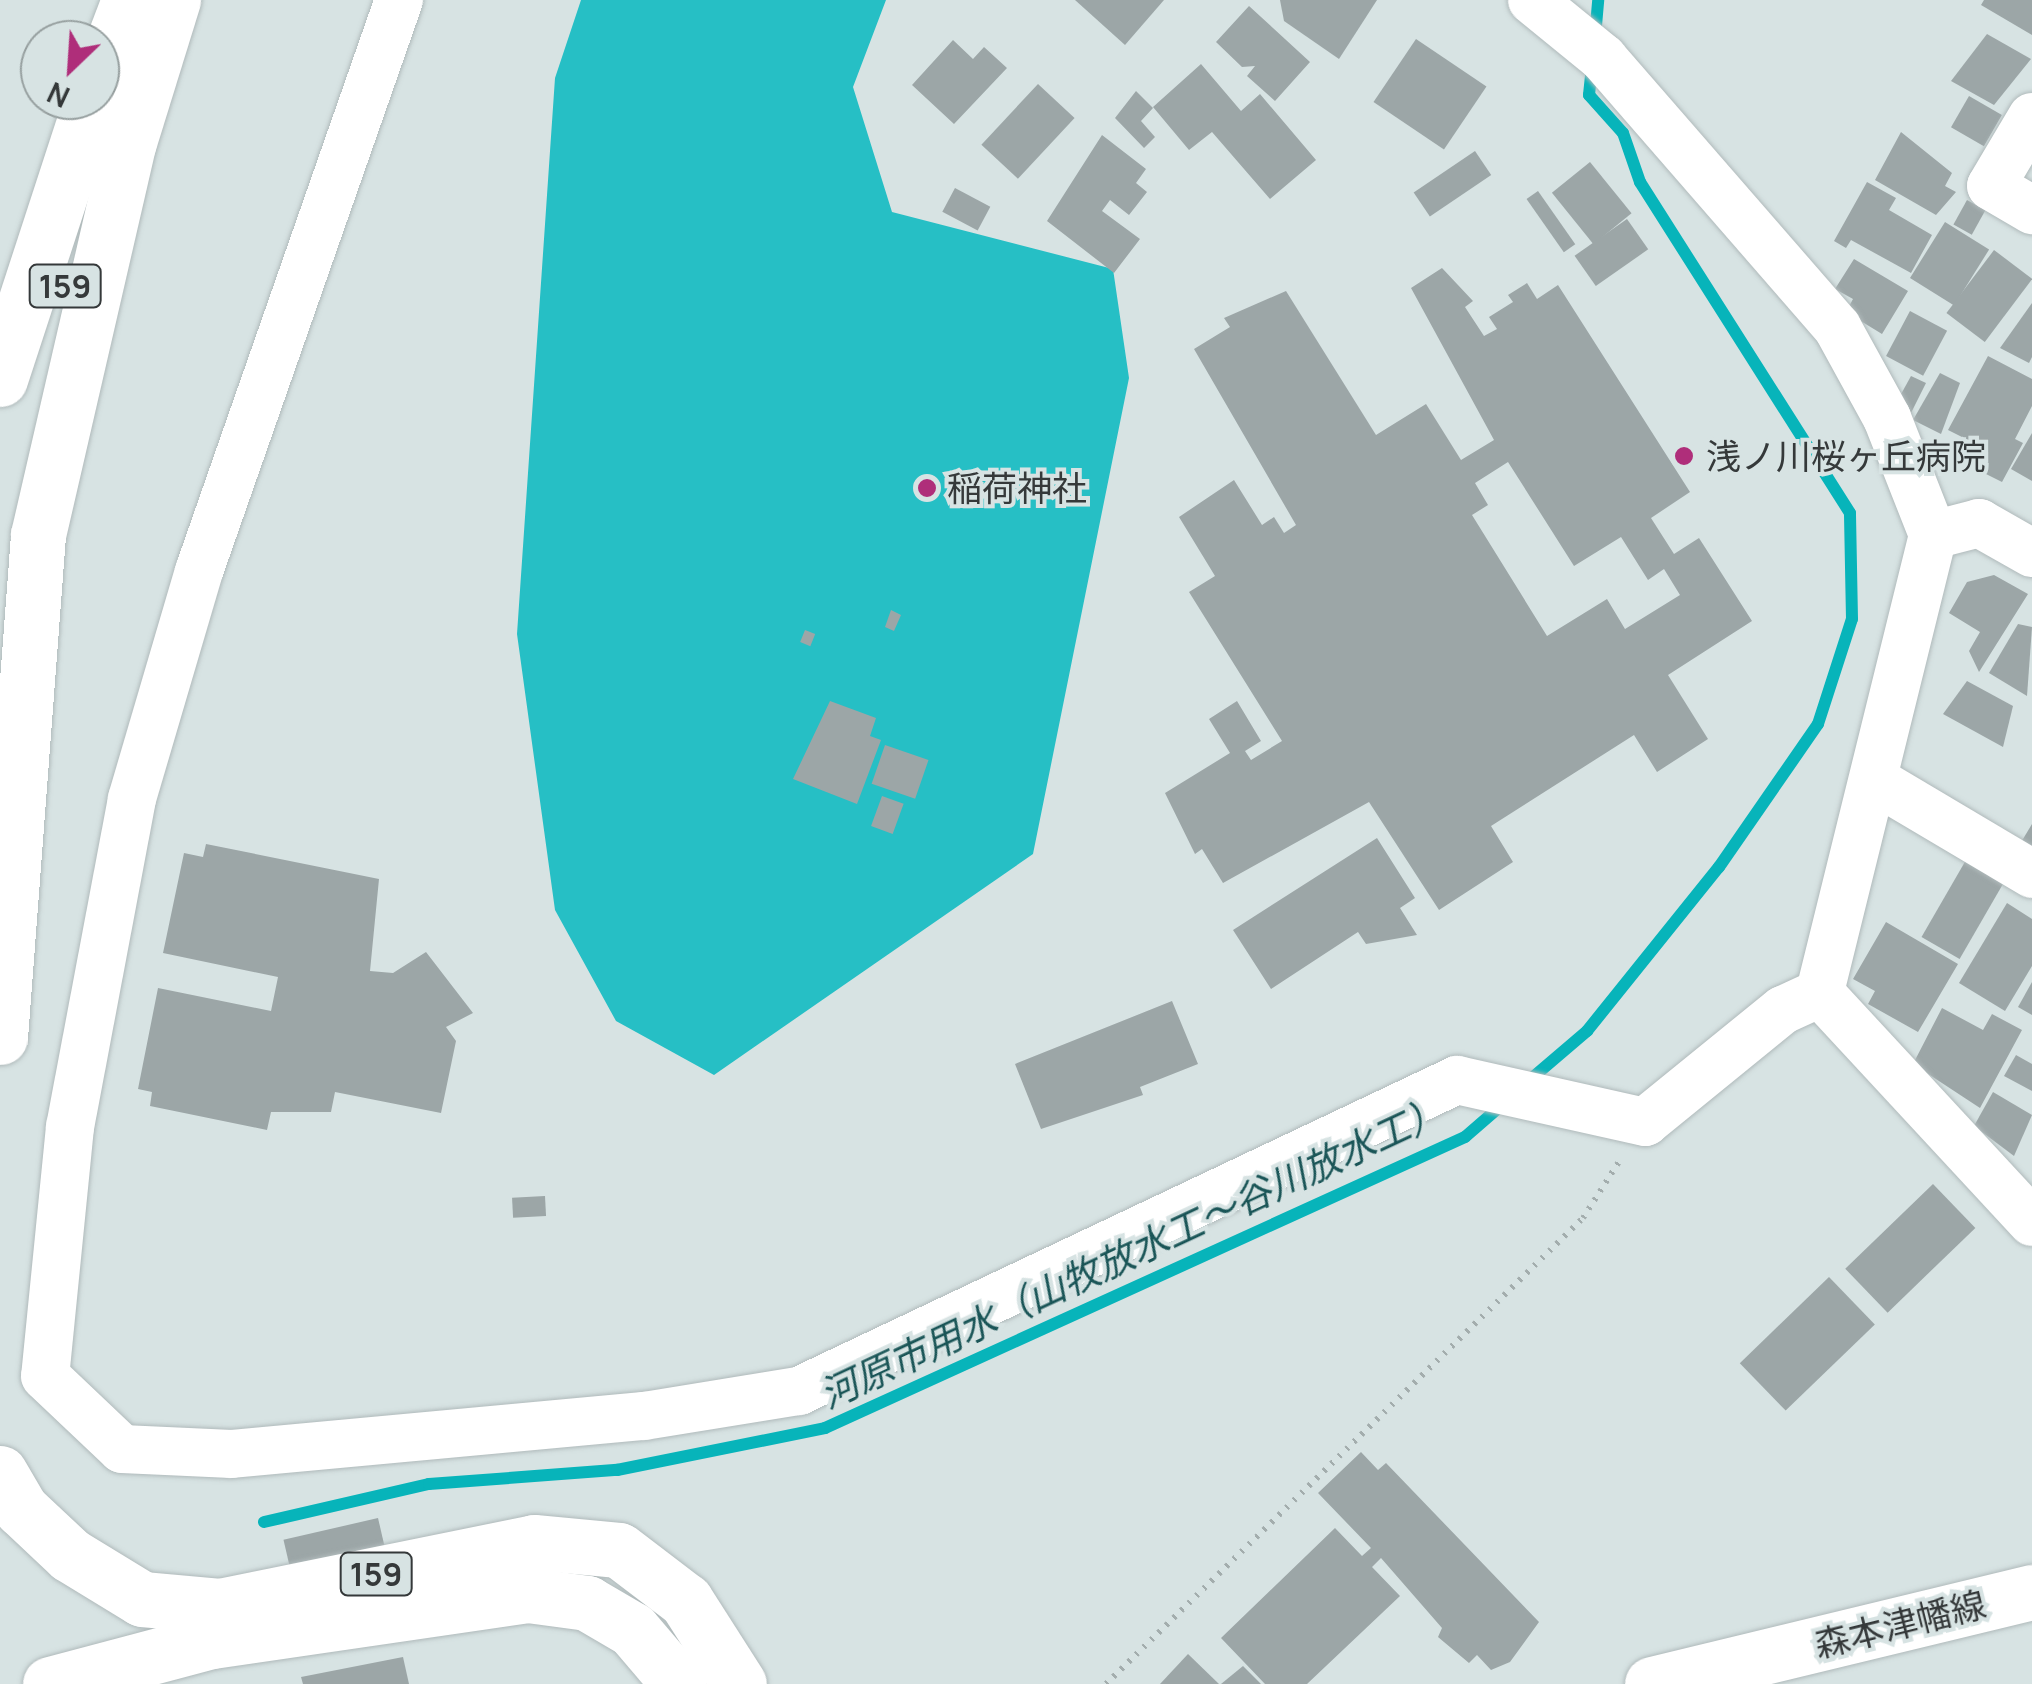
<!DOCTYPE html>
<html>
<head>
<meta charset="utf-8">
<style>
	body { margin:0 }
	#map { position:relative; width:2032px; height:1684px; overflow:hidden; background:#d7e3e3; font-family:Manrope,"Noto Sans JP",sans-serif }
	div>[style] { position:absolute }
	.forest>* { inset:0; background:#26bfc5 }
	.stream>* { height:12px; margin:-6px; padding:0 6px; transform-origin:6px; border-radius:6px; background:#07b4ba }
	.building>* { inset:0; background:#9ca6a7; transform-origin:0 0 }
	.path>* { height:6px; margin-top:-3px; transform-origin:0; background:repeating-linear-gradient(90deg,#a3adad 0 2.5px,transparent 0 10.5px) }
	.roads { filter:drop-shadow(0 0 2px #b0babb) drop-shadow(0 0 2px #b0babb) }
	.street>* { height:48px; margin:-24px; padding:0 24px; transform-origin:24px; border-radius:24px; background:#fff }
	.secondary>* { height:55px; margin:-27.5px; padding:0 27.5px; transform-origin:27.5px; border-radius:27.5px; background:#fff }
	.highway>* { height:55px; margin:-27.5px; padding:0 27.5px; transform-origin:27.5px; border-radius:27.5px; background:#fff }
	.dots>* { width:28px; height:28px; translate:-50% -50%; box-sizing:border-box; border:5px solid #d7e3e3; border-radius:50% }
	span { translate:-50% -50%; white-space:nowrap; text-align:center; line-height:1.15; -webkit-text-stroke:8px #d7e3e3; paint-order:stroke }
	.shield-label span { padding:2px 8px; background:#d7e3e3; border:2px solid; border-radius:8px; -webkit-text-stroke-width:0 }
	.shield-label { font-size:32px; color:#35393a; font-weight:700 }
	.poi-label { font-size:35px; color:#35393a }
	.left { translate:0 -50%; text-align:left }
	.street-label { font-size:35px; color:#35393a }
	.water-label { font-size:38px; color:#1a5557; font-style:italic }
	.north { position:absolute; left:20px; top:20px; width:100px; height:100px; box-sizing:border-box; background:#d7e3e3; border:2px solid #969f9f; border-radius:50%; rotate:205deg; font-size:28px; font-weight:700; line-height:40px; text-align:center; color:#35393a }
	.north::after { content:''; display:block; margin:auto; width:35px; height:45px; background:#af2e7a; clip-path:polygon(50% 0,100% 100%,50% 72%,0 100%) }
</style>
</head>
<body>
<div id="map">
	<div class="forest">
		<i style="clip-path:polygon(581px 0,886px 0,853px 87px,892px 212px,1113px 269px,1129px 378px,1033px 854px,714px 1075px,616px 1021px,555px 910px,517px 634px,555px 78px)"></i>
	</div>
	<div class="stream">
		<i style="left:1595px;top:37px;width:37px;rotate:-85deg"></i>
		<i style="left:1525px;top:1084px;width:82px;rotate:-40.5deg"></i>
		<i style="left:1587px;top:1031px;width:211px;rotate:-51.2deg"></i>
		<i style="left:1719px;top:867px;width:174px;rotate:-55.3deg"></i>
		<i style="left:1818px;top:724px;width:110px;rotate:-72.1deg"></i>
		<i style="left:1852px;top:619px;width:106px;rotate:-91.1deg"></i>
		<i style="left:1850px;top:513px;width:392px;rotate:-122.4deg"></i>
		<i style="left:1640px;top:182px;width:52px;rotate:-109.1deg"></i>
		<i style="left:1623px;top:133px;width:51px;rotate:-131.8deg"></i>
		<i style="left:1589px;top:95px;width:28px;rotate:-84deg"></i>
		<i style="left:264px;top:1522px;width:169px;rotate:-13deg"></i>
		<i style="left:429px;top:1484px;width:189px;rotate:-4.3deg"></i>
		<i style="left:617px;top:1470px;width:212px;rotate:-11.4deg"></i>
		<i style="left:825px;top:1428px;width:703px;rotate:-24.45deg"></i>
		<i style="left:1465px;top:1137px;width:50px;rotate:-41deg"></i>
	</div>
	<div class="building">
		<i style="clip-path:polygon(1075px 0,1164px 0,1125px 45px)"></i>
		<i style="clip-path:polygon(1280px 0,1377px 0,1339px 59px,1284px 21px)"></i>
		<i style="clip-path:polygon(1984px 0,2032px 0,2032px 35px,1981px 5px)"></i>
		<i style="clip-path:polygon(1249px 6px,1310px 62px,1275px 101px,1247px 76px,1255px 66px,1242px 67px,1216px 42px)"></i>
		<i style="clip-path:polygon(1987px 34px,2031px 59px,1994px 105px,1951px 81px)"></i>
		<i style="left:1416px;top:39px;width:85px;height:76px;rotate:34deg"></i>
		<i style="clip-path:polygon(953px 40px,973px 59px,984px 47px,1007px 68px,954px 124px,912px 85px)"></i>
		<i style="clip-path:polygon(1201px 64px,1241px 111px,1260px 94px,1316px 160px,1270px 199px,1212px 132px,1189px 150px,1153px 107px)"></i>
		<i style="left:1038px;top:84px;width:50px;height:83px;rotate:43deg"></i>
		<i style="clip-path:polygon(1136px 91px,1153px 108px,1141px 121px,1155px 137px,1144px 148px,1115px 118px)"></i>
		<i style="left:1969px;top:96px;width:38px;height:36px;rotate:30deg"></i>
		<i style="clip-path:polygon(1901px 132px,1952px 173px,1945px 186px,1956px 192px,1936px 215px,1875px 180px)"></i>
		<i style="clip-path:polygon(1102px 135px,1146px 169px,1136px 183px,1147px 192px,1129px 215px,1110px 200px,1102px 211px,1140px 239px,1114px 273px,1047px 221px)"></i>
		<i style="left:1475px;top:151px;width:29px;height:74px;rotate:56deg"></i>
		<i style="left:1590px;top:162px;width:66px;height:49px;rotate:51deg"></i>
		<i style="clip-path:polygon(1867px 182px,1896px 198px,1889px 210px,1932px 235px,1911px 273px,1851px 240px,1846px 248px,1834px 241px)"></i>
		<i style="left:955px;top:188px;width:40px;height:27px;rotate:28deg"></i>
		<i style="left:1538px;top:191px;width:65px;height:14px;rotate:55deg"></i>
		<i style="left:1967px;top:200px;width:21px;height:28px;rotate:29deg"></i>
		<i style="left:1627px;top:219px;width:37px;height:64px;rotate:55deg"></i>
		<i style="left:1945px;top:222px;width:52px;height:66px;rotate:32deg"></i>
		<i style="left:1994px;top:250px;width:48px;height:79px;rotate:37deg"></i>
		<i style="clip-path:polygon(1854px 259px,1908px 291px,1882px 334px,1846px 312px,1853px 299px,1835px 289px)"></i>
		<i style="clip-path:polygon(evenodd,1442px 268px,1473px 301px,1465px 307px,1484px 336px,1497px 329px,1489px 317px,1513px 302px,1508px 295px,1527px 283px,1537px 299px,1558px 285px,1690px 492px,1651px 518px,1674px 554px,1699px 538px,1752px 621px,1668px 675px,1708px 739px,1657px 772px,1634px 735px,1491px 826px,1513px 862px,1439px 910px,1369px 802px,1223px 883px,1202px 849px,1195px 854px,1165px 793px,1230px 753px,1209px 719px,1237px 701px,1261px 741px,1245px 751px,1251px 760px,1282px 741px,1189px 592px,1215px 576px,1179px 517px,1234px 480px,1262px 525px,1274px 517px,1284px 533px,1296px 525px,1194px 349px,1230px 327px,1224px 318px,1286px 291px,1376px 435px,1426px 404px,1461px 460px,1494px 440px,1411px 288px,1442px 268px,1508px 462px,1574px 566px,1621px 537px,1648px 580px,1664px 569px,1680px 595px,1625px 629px,1607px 599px,1547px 636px,1472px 515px,1488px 505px,1475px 483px,1508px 462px)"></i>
		<i style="clip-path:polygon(2032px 303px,2032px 357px,2029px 363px,2000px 348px)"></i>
		<i style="left:1910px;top:311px;width:42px;height:51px;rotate:28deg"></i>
		<i style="clip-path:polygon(1988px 356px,2032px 379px,2032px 406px,2015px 439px,2023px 443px,2002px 482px,1968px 465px,1972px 442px,1948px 430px)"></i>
		<i style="clip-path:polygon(1940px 373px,1960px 383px,1941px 434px,1913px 420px)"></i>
		<i style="clip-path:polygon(1911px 376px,1926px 383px,1911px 413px,1900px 396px)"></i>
		<i style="clip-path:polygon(2032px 433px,2032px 481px,2011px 469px)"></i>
		<i style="clip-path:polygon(1994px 575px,2028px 594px,1979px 672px,1969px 651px,1980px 632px,1949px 613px,1967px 582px)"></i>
		<i style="clip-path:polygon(891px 610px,901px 615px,894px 631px,885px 627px)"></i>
		<i style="clip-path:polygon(2018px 624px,2032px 627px,2027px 696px,1989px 673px)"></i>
		<i style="left:805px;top:630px;width:11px;height:13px;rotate:22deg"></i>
		<i style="clip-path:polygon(1967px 681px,2013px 706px,2003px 747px,1943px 714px)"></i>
		<i style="clip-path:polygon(830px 701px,876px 718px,870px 736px,881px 740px,857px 804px,793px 779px)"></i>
		<i style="left:885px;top:745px;width:46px;height:41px;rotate:19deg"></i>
		<i style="left:882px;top:796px;width:23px;height:32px;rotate:20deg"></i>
		<i style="clip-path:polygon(2032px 824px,2032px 851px,2020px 844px)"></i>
		<i style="clip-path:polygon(1377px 838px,1415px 898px,1400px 908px,1417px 935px,1366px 944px,1358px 932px,1271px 989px,1233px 930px)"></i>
		<i style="clip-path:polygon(206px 844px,379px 879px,370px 971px,393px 973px,426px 952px,473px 1013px,446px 1027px,456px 1041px,441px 1113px,335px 1092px,331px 1112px,271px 1112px,267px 1130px,150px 1106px,152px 1092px,138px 1089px,158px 988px,271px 1011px,278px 977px,163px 953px,184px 853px,203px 857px)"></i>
		<i style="left:1966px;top:860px;width:44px;height:89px;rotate:30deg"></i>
		<i style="clip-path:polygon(2007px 903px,2032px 919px,2032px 966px,2005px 1011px,1959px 983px)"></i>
		<i style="clip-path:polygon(1886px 922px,1958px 964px,1918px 1032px,1868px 1004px,1875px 991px,1853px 979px)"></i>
		<i style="clip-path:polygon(2032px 982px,2032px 1015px,2018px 1007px)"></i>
		<i style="clip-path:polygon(1172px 1001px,1198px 1064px,1140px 1087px,1143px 1095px,1041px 1129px,1015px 1064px)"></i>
		<i style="clip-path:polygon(1942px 1008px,1983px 1030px,1992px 1014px,2022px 1030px,1980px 1108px,1913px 1064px)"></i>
		<i style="clip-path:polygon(2016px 1055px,2032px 1064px,2032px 1091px,2004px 1076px)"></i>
		<i style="clip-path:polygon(1993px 1092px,2032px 1115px,2014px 1156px,1974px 1126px)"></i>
		<i style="left:1933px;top:1184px;width:61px;height:122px;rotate:46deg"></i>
		<i style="left:545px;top:1196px;width:20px;height:33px;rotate:87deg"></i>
		<i style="left:1829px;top:1277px;width:66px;height:124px;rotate:46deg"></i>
		<i style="clip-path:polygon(1361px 1452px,1378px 1470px,1386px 1463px,1539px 1622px,1510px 1662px,1491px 1670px,1477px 1655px,1469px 1663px,1438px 1637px,1442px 1628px,1381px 1558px,1372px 1567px,1400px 1596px,1307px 1684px,1265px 1684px,1221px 1638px,1335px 1528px,1362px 1556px,1371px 1548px,1318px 1493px)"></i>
		<i style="left:378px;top:1518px;width:28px;height:97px;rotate:77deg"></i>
		<i style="clip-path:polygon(1188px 1654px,1219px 1684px,1160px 1684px)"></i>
		<i style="clip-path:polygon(403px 1657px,409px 1684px,303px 1684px,301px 1677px)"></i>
		<i style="clip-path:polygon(1243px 1666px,1261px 1684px,1221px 1684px)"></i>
	</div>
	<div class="path">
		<i style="left:1106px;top:1684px;width:667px;rotate:-44.33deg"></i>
		<i style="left:1583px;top:1218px;width:69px;rotate:-57.5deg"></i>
	</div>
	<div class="roads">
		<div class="street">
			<i style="left:399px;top:0;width:605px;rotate:109.3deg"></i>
			<i style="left:199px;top:571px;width:238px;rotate:106.4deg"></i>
			<i style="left:132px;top:799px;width:334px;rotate:100.7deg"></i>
			<i style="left:70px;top:1127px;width:250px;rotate:95.7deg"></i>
			<i style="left:45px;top:1376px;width:106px;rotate:43.5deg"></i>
			<i style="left:122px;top:1449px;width:110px;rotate:2.6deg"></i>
			<i style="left:232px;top:1454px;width:414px;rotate:-5.3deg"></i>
			<i style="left:644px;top:1416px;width:157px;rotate:-9.2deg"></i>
			<i style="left:799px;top:1391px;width:728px;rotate:-25.3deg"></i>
			<i style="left:1457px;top:1080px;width:193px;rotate:12.6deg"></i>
			<i style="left:1645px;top:1122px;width:178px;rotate:-39.1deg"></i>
			<i style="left:1783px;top:1010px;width:41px;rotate:-24.7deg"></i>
			<i style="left:1532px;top:0;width:92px;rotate:39.2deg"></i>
			<i style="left:1603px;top:58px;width:357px;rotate:49deg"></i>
			<i style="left:1837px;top:327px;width:104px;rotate:61.2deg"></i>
			<i style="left:1887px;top:418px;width:126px;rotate:68.5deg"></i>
			<i style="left:1933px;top:535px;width:472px;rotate:103.9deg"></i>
			<i style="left:2032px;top:117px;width:80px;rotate:120.7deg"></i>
			<i style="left:1991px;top:186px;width:48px;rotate:30.3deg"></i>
			<i style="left:1933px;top:535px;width:48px;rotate:-14.6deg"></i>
			<i style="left:1979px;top:523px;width:61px;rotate:29.5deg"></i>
			<i style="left:1874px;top:780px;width:184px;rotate:30.7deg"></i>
			<i style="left:1820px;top:993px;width:312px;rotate:47.2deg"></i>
		</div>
		<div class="secondary">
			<i style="left:1652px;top:1684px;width:391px;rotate:-13.6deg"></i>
		</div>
		<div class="highway">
			<i style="left:100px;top:76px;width:81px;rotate:-69.1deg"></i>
			<i style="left:0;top:379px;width:293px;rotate:-71.9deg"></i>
			<i style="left:0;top:1037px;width:503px;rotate:-85.67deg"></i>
			<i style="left:38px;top:535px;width:403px;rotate:-77deg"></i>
			<i style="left:129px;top:142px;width:149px;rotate:-72.8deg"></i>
			<i style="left:0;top:1473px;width:42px;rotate:59.7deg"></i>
			<i style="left:21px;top:1509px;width:67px;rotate:43.2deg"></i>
			<i style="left:70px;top:1555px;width:84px;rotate:31.4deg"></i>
			<i style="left:142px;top:1599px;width:78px;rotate:5.1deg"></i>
			<i style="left:220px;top:1606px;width:320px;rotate:-11.5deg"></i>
			<i style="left:534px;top:1542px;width:85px;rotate:5.4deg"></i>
			<i style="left:619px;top:1550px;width:84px;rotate:37.3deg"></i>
			<i style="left:686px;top:1601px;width:98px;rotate:57.4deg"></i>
			<i style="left:50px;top:1684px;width:168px;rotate:-14.9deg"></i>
			<i style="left:212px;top:1641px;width:319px;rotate:-8.3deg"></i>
			<i style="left:528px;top:1595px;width:60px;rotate:7.7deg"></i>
			<i style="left:587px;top:1603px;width:53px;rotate:30.4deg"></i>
			<i style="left:633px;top:1630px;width:71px;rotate:49.6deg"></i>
		</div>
	</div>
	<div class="dots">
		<i style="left:1684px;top:456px;background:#af2e7a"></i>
		<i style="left:927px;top:488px;background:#af2e7a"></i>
	</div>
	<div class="shield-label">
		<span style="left:65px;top:286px">159</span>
		<span style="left:376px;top:1574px">159</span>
	</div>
	<div class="poi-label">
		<span class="left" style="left:1706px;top:456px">浅ノ川桜ヶ丘病院</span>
		<span class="left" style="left:947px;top:488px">稲荷神社</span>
	</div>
	<div class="street-label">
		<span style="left:1900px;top:1624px;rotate:-14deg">森本津幡線</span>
	</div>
	<div class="water-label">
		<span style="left:1132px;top:1252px;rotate:-25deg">河原市用水（山牧放水工～谷川放水工）</span>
	</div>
	<div class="north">N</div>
</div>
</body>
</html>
